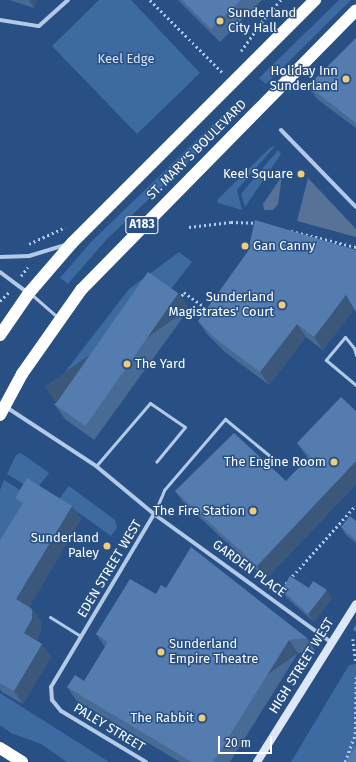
<!DOCTYPE html>
<html>
<head>
<meta charset="utf-8">
<style>
	body { margin:0 }
	#map { position:relative; width:356px; height:762px; overflow:hidden; background:#285085; font-family:"Fira Sans",sans-serif }
	div>[style] { position:absolute }
	.green>* { inset:0; background:#3c6aa1 }
	.water>* { inset:0; background:#567297 }
	.path>* { height:2.5px; margin-top:-1.25px; transform-origin:0; background:repeating-linear-gradient(90deg,#b2cae7 0 2px,transparent 0 5px) }
	.lane>* { height:3px; margin:-1.5px; padding:0 1.5px; transform-origin:1.5px; border-radius:1.5px; background:#b2cae7 }
	.street>* { height:4px; margin:-2px; padding:0 2px; transform-origin:2px; border-radius:2px; background:#b2cae7 }
	.secondary>* { height:8px; margin:-4px; padding:0 4px; transform-origin:4px; border-radius:4px; background:#dce8f7 }
	.highway>* { height:12px; margin:-6px; padding:0 6px; transform-origin:6px; border-radius:6px; background:#fff }
	.wall>* { inset:0; background:#486b96 }
	.shaded-wall>* { inset:0; background:#3b577a; transform-origin:0 0 }
	.building>* { inset:0; background:#547cae; transform-origin:0 0 }
	.dots>* { width:11px; height:11px; translate:-50% -50%; box-sizing:border-box; border:2px solid #285085; border-radius:50% }
	span { translate:-50% -50%; white-space:nowrap; text-align:center; line-height:1.15; -webkit-text-stroke:3px #285085; paint-order:stroke }
	.shield-label span { padding:1px 3px; background:#285085; border:1px solid; border-radius:3px; -webkit-text-stroke-width:0 }
	.shield-label { font-size:12px; color:#fff; font-weight:700 }
	.poi-label { font-size:13px; color:#fff }
	.left { translate:0 -50%; text-align:left }
	.right { translate:-100% -50%; text-align:right }
	.park-label { font-size:13px; color:#d6e4f6 }
	.street-label { font-size:13px; color:#fff }
	.scale { position:absolute; left:218px; top:736px; width:54px; height:18px; box-sizing:border-box; border:2px solid #fff; border-top:0; padding-left:5px; font-size:12px; line-height:14px; white-space:nowrap; color:#fff; -webkit-text-stroke:3px #285085; paint-order:stroke }
</style>
</head>
<body>
<div id="map">
	<div class="green">
		<i style="clip-path:polygon(99px 0,131px 0,200px 73px,137px 134px,52px 46px)"></i>
		<i style="clip-path:polygon(339px 0,351px 0,266px 84px,259px 78px)"></i>
		<i style="clip-path:polygon(234px 104px,240px 112px,106px 240px,68px 284px,60px 278px,91px 242px)"></i>
		<i style="clip-path:polygon(275px 146px,237px 190px,242px 210px,218px 203px,217px 200px,271px 147px)"></i>
		<i style="clip-path:polygon(278px 150px,281px 154px,245px 207px,241px 194px)"></i>
		<i style="clip-path:polygon(179px 252px,192px 262px,167px 294px,159px 288px,65px 419px,54px 394px,55px 385px,129px 289px)"></i>
		<i style="clip-path:polygon(21px 453px,49px 473px,35px 491px,7px 474px,16px 455px)"></i>
		<i style="clip-path:polygon(4px 480px,33px 498px,0 568px,0 490px)"></i>
		<i style="clip-path:polygon(69px 486px,115px 520px,117px 528px,111px 536px,59px 499px)"></i>
		<i style="clip-path:polygon(356px 664px,356px 762px,291px 762px,349px 665px)"></i>
		<i style="clip-path:polygon(0 693px,68px 736px,109px 762px,67px 762px,41px 744px,11px 733px,0 725px)"></i>
	</div>
	<div class="water">
		<i style="clip-path:polygon(282px 176px,278px 204px,273px 210px,264px 210px,263px 204px)"></i>
		<i style="clip-path:polygon(308px 178px,356px 229px,356px 237px,297px 221px)"></i>
	</div>
	<div class="path">
		<i style="left:150px;top:0;width:102px;rotate:45deg"></i>
		<i style="left:241px;top:51px;width:43px;rotate:-54.5deg"></i>
		<i style="left:266px;top:16px;width:22px;rotate:-47deg"></i>
		<i style="left:189px;top:227px;width:42px;rotate:-6.8deg"></i>
		<i style="left:231px;top:222px;width:26px;rotate:2deg"></i>
		<i style="left:291px;top:231px;width:67px;rotate:13.8deg"></i>
		<i style="left:29px;top:244px;width:40px;rotate:-25deg"></i>
		<i style="left:21px;top:276px;width:11px;rotate:-52deg"></i>
		<i style="left:179px;top:300px;width:9px;rotate:-58deg"></i>
		<i style="left:184px;top:292px;width:31px;rotate:36deg"></i>
		<i style="left:0;top:301px;width:14px;rotate:-45deg"></i>
		<i style="left:279px;top:591px;width:115px;rotate:-48.2deg"></i>
		<i style="left:353px;top:639px;width:25px;rotate:83deg"></i>
		<i style="left:345px;top:762px;width:30px;rotate:-70deg"></i>
		<i style="left:355px;top:734px;width:57px;rotate:-89deg"></i>
	</div>
	<div class="lane">
		<i style="left:31px;top:294px;width:37px;rotate:41deg"></i>
		<i style="left:356px;top:355px;width:7px;rotate:-106deg"></i>
		<i style="left:354px;top:348px;width:14px;rotate:-129deg"></i>
		<i style="left:345px;top:337px;width:30px;rotate:130deg"></i>
		<i style="left:326px;top:360px;width:39px;rotate:40deg"></i>
		<i style="left:96px;top:466px;width:83px;rotate:-49.4deg"></i>
		<i style="left:150px;top:403px;width:42px;rotate:34.4deg"></i>
		<i style="left:185px;top:427px;width:45px;rotate:129.6deg"></i>
		<i style="left:154px;top:514px;width:26px;rotate:-67deg"></i>
		<i style="left:164px;top:490px;width:94px;rotate:-49.3deg"></i>
		<i style="left:225px;top:419px;width:66px;rotate:39.5deg"></i>
		<i style="left:50px;top:617px;width:36px;rotate:32deg"></i>
	</div>
	<div class="street">
		<i style="left:0;top:20px;width:39px;rotate:9deg"></i>
		<i style="left:39px;top:26px;width:39px;rotate:-42deg"></i>
		<i style="left:281px;top:130px;width:107px;rotate:45.8deg"></i>
		<i style="left:0;top:257px;width:29px;rotate:-2deg"></i>
		<i style="left:29px;top:256px;width:39px;rotate:-17deg"></i>
		<i style="left:0;top:272px;width:34px;rotate:37deg"></i>
		<i style="left:6px;top:407px;width:108px;rotate:33.2deg"></i>
		<i style="left:96px;top:466px;width:75px;rotate:39.6deg"></i>
		<i style="left:154px;top:514px;width:218px;rotate:35.9deg"></i>
		<i style="left:146px;top:762px;width:99px;rotate:-149deg"></i>
		<i style="left:61px;top:711px;width:14px;rotate:-129deg"></i>
		<i style="left:52px;top:700px;width:13px;rotate:-94deg"></i>
		<i style="left:51px;top:687px;width:201px;rotate:-59.2deg"></i>
	</div>
	<div class="secondary">
		<i style="left:257px;top:762px;width:186px;rotate:-57.9deg"></i>
	</div>
	<div class="highway">
		<i style="left:0;top:335px;width:51px;rotate:-55.4deg"></i>
		<i style="left:29px;top:293px;width:66px;rotate:-49.3deg"></i>
		<i style="left:72px;top:243px;width:344px;rotate:-45deg"></i>
		<i style="left:0;top:415px;width:47px;rotate:-61.8deg"></i>
		<i style="left:22px;top:374px;width:103px;rotate:-54.9deg"></i>
		<i style="left:81px;top:290px;width:392px;rotate:-45.5deg"></i>
		<i style="left:0;top:748px;width:26px;rotate:32deg"></i>
	</div>
	<div class="wall">
		<i style="clip-path:polygon(9px 0,37px 0,34px 8px)"></i>
		<i style="clip-path:polygon(178px 0,262px 0,220px 42px)"></i>
		<i style="clip-path:polygon(356px 38px,356px 128px,317px 99px,308px 86px)"></i>
		<i style="clip-path:polygon(178px 293px,189px 309px,94px 440px,65px 419px,54px 404px)"></i>
		<i style="clip-path:polygon(354px 309px,323px 350px,306px 337px,269px 385px,225px 352px,207px 334px,198px 321px)"></i>
		<i style="clip-path:polygon(356px 411px,356px 484px,266px 579px,184px 503px,175px 491px,286px 481px,308px 458px,306px 456px,297px 443px)"></i>
		<i style="clip-path:polygon(15px 498px,72px 506px,81px 519px,29px 607px,32px 609px,41px 622px,41px 632px,36px 641px,42px 644px,51px 657px,23px 704px,2px 692px,0 689px,0 540px,21px 506px)"></i>
		<i style="clip-path:polygon(356px 521px,356px 543px,346px 535px,341px 527px)"></i>
		<i style="clip-path:polygon(166px 588px,307px 638px,315px 651px,298px 653px,230px 762px,180px 762px,76px 700px,67px 687px,84px 681px,105px 647px,96px 634px,156px 594px)"></i>
		<i style="clip-path:polygon(309px 588px,332px 598px,314px 622px,287px 598px,282px 590px)"></i>
	</div>
	<div class="shaded-wall">
		<i style="clip-path:polygon(29px 0,37px 0,34px 8px)"></i>
		<i style="left:178px;top:293px;width:19px;height:163px;rotate:55deg"></i>
		<i style="clip-path:polygon(346px 295px,355px 308px,323px 350px,314px 337px)"></i>
		<i style="clip-path:polygon(297px 324px,306px 337px,269px 385px,260px 372px)"></i>
		<i style="clip-path:polygon(356px 461px,356px 484px,266px 579px,257px 566px)"></i>
		<i style="clip-path:polygon(72px 506px,81px 519px,26px 612px,16px 599px)"></i>
		<i style="clip-path:polygon(327px 590px,332px 598px,314px 622px,308px 614px)"></i>
		<i style="clip-path:polygon(32px 609px,41px 622px,41px 632px,33px 646px,24px 633px)"></i>
		<i style="left:289px;top:640px;width:16px;height:144px;rotate:55deg"></i>
		<i style="clip-path:polygon(42px 644px,51px 657px,23px 704px,14px 691px)"></i>
	</div>
	<div class="building">
		<i style="clip-path:polygon(182px 0,241px 0,211px 29px)"></i>
		<i style="clip-path:polygon(356px 38px,356px 123px,308px 86px)"></i>
		<i style="clip-path:polygon(255px 220px,356px 250px,356px 312px,346px 295px,314px 337px,297px 324px,260px 372px,216px 339px,198px 321px,248px 251px)"></i>
		<i style="left:148px;top:272px;width:37px;height:162px;rotate:35deg"></i>
		<i style="clip-path:polygon(341px 397px,356px 411px,356px 461px,257px 566px,175px 491px,234px 433px,286px 481px,310px 456px,297px 443px)"></i>
		<i style="clip-path:polygon(27px 478px,72px 506px,16px 599px,32px 609px,32px 619px,24px 633px,42px 644px,14px 691px,0 683px,0 540px,23px 503px,15px 498px)"></i>
		<i style="clip-path:polygon(350px 516px,356px 521px,356px 540px,341px 527px)"></i>
		<i style="clip-path:polygon(191px 547px,307px 638px,289px 640px,213px 762px,192px 762px,67px 687px,75px 675px,84px 681px,108px 642px,96px 634px,130px 579px,156px 594px,161px 585px,166px 588px)"></i>
		<i style="clip-path:polygon(290px 576px,309px 588px,313px 581px,327px 590px,308px 614px,282px 590px)"></i>
		<i style="clip-path:polygon(356px 625px,356px 632px,353px 629px)"></i>
		<i style="clip-path:polygon(356px 745px,356px 762px,346px 762px)"></i>
	</div>
	<div class="dots">
		<i style="left:220px;top:21px;background:#efcd78"></i>
		<i style="left:346px;top:79px;background:#efcd78"></i>
		<i style="left:301px;top:174px;background:#efcd78"></i>
		<i style="left:245px;top:246px;background:#efcd78"></i>
		<i style="left:282px;top:305px;background:#efcd78"></i>
		<i style="left:127px;top:364px;background:#efcd78"></i>
		<i style="left:334px;top:462px;background:#efcd78"></i>
		<i style="left:253px;top:511px;background:#efcd78"></i>
		<i style="left:107px;top:546px;background:#efcd78"></i>
		<i style="left:161px;top:652px;background:#efcd78"></i>
		<i style="left:202px;top:718px;background:#efcd78"></i>
	</div>
	<div class="shield-label">
		<span style="left:142px;top:225px">A183</span>
	</div>
	<div class="poi-label">
		<span class="left" style="left:228px;top:21px">Sunderland<br>City Hall</span>
		<span class="right" style="left:338px;top:79px">Holiday Inn<br>Sunderland</span>
		<span class="right" style="left:293px;top:174px">Keel Square</span>
		<span class="left" style="left:253px;top:246px">Gan Canny</span>
		<span class="right" style="left:274px;top:305px">Sunderland<br>Magistrates' Court</span>
		<span class="left" style="left:135px;top:364px">The Yard</span>
		<span class="right" style="left:326px;top:462px">The Engine Room</span>
		<span class="right" style="left:245px;top:511px">The Fire Station</span>
		<span class="right" style="left:99px;top:546px">Sunderland<br>Paley</span>
		<span class="left" style="left:169px;top:652px">Sunderland<br>Empire Theatre</span>
		<span class="right" style="left:194px;top:718px">The Rabbit</span>
	</div>
	<div class="park-label">
		<span style="left:126px;top:59px">Keel Edge</span>
	</div>
	<div class="street-label">
		<span style="left:197px;top:150px;rotate:-45deg">ST. MARY'S BOULEVARD</span>
		<span style="left:110px;top:569px;rotate:-59deg">EDEN STREET WEST</span>
		<span style="left:249px;top:569px;rotate:36deg">GARDEN PLACE</span>
		<span style="left:302px;top:666px;rotate:-58deg">HIGH STREET WEST</span>
		<span style="left:109px;top:728px;rotate:31deg">PALEY STREET</span>
	</div>
	<div class="scale">20 m</div>
</div>
</body>
</html>
